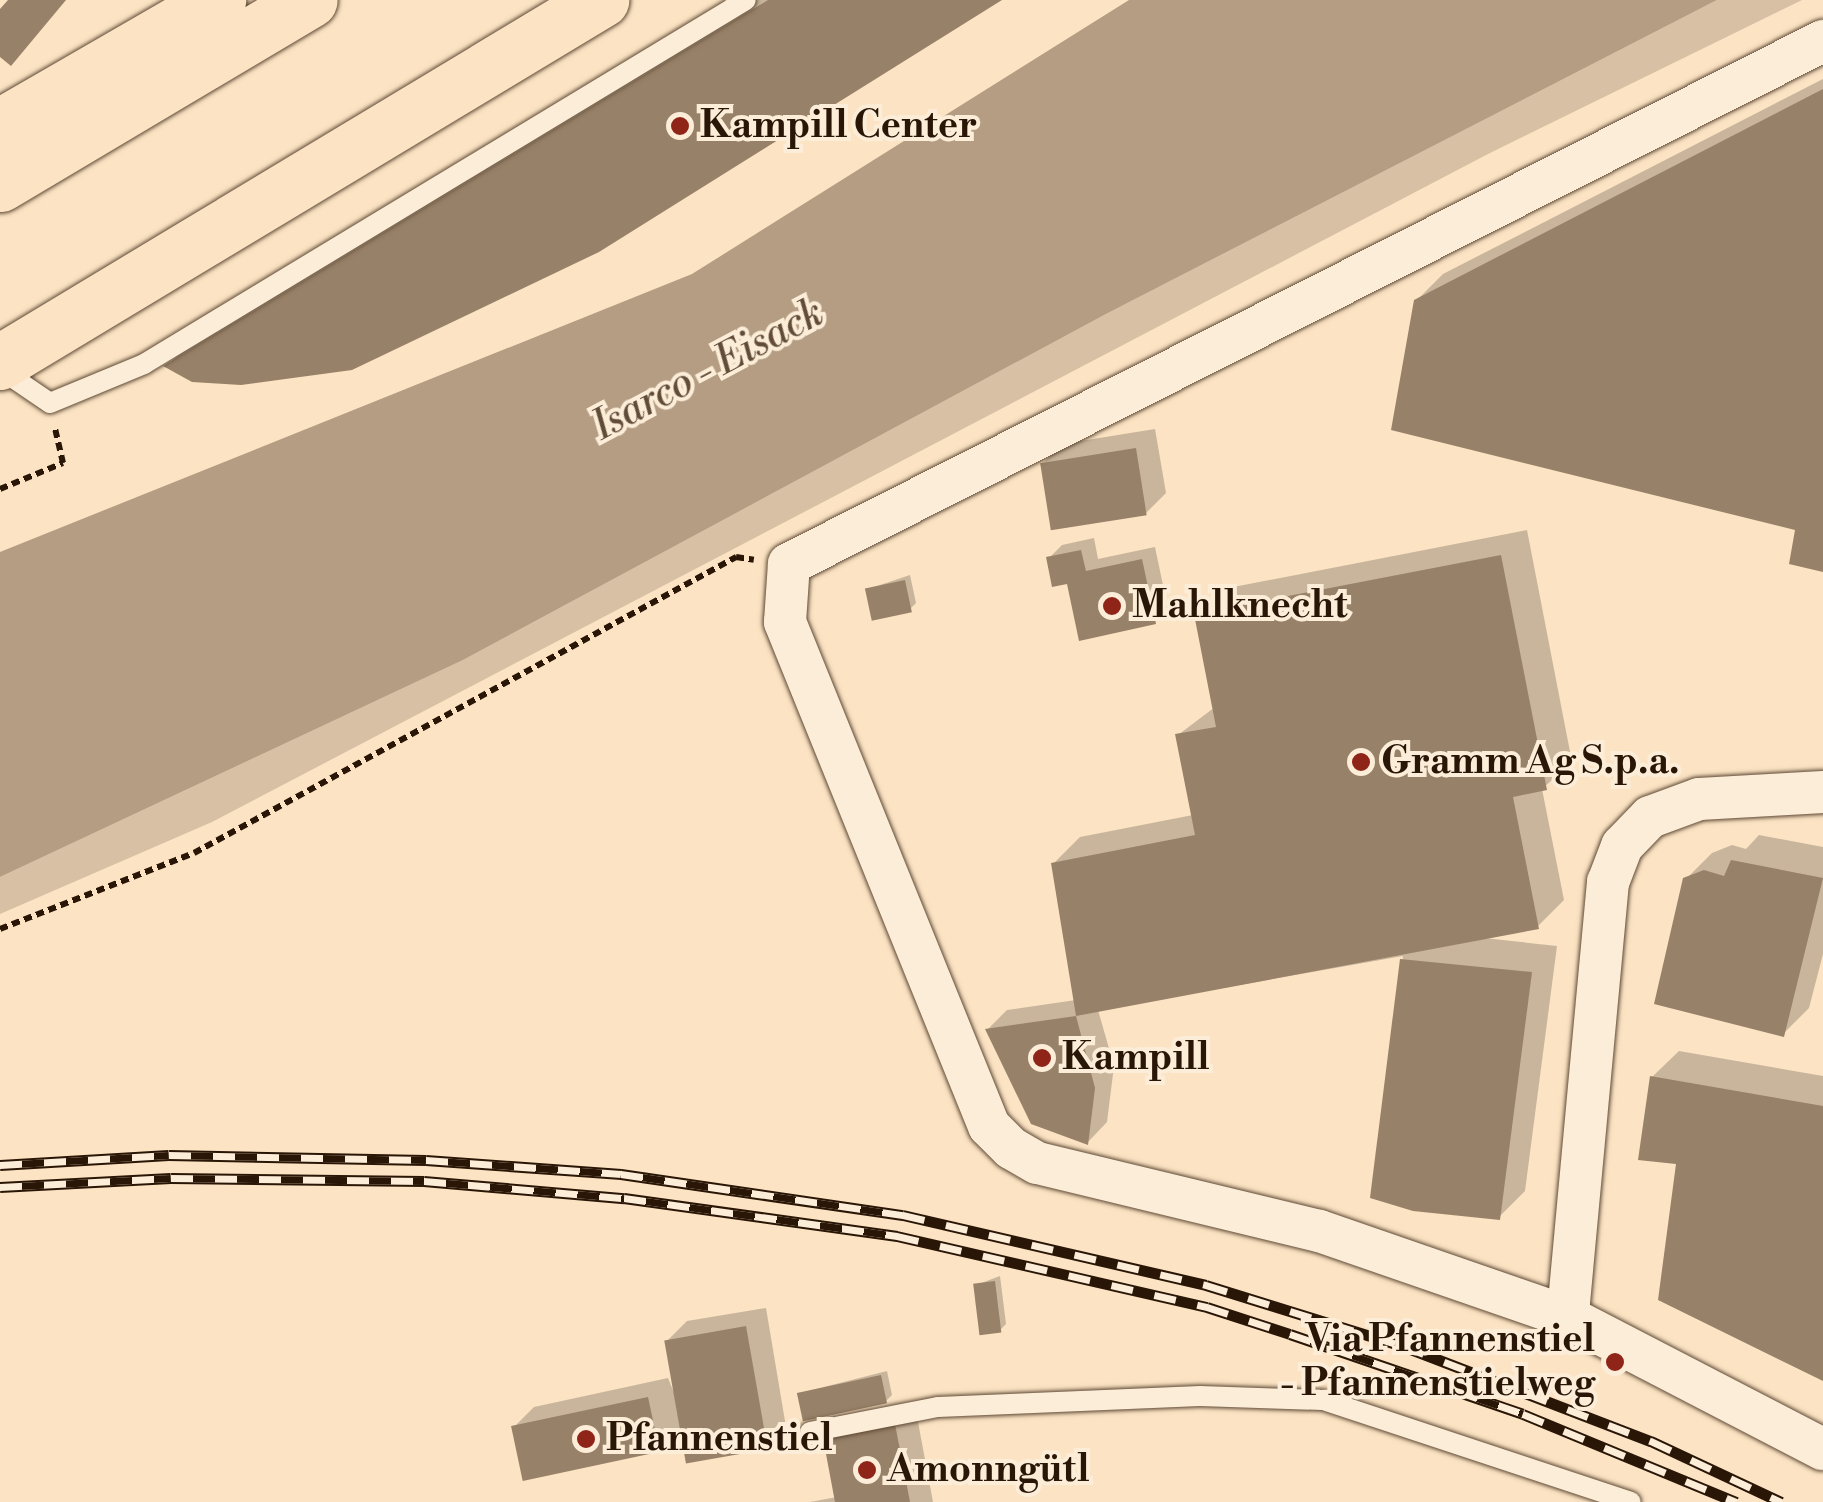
<!DOCTYPE html>
<html>
<head>
<meta charset="utf-8">
<style>
	body { margin:0 }
	#map { position:relative; width:1823px; height:1502px; overflow:hidden; background:#fbe3c3; font-family:"Libre Bodoni",serif }
	div>[style] { position:absolute }
	.green>* { inset:0; background:#d7c0a3 }
	.water>* { inset:0; background:#b49d83 }
	.shadow>* { inset:0; background:#0003 }
	.building>* { inset:0; background:#978168; transform-origin:0 0 }
	.path>* { height:6px; margin-top:-3px; transform-origin:0; background:repeating-linear-gradient(90deg,#2a1606 0 8px,transparent 0 13px) }
	.roads { filter:drop-shadow(0 0 2px #5e4935) drop-shadow(0 0 2px #5e4935) }
	.lane>* { height:20px; margin:-10px; padding:0 10px; transform-origin:10px; border-radius:10px; background:#fcedd8 }
	.street>* { height:42px; margin:-21px; padding:0 21px; transform-origin:21px; border-radius:21px; background:#fcedd8 }
	.primary>* { height:55px; margin:-27.5px; padding:0 27.5px; transform-origin:27.5px; border-radius:27.5px; background:#fbe3c3 }
	.highway>* { height:55px; margin:-27.5px; padding:0 27.5px; transform-origin:27.5px; border-radius:27.5px; background:#fbe3c3 }
	.rail>* { height:11px; margin-top:-5.5px; transform-origin:0; background:repeating-linear-gradient(90deg,#fcedd8 0 22px,#2a1606 0 44px); box-sizing:border-box; border-block:2px solid #2a1606 }
	.dots>* { width:28px; height:28px; translate:-50% -50%; box-sizing:border-box; border:5px solid #fcedd8; border-radius:50% }
	span { translate:-50% -50%; white-space:nowrap; text-align:center; line-height:1.15; -webkit-text-stroke:8px #fcedd8; paint-order:stroke }
	.poi-label { font-size:38px; color:#2a1606; font-weight:700 }
	.left { translate:0 -50%; text-align:left }
	.right { translate:-100% -50%; text-align:right }
	.water-label { font-size:40px; color:#614c38; font-style:italic }
</style>
</head>
<body>
<div id="map">
	<div class="green">
		<i style="clip-path:polygon(1717px 0,1802px 0,1488px 154px,212px 822px,0 914px,0 877px,463px 660px,1106px 314px)"></i>
	</div>
	<div class="water">
		<i style="clip-path:polygon(1129px 0,1717px 0,1106px 314px,463px 660px,0 877px,0 552px,692px 274px)"></i>
	</div>
	<div class="shadow">
		<i style="clip-path:polygon(755px 0,997px 0,167px 366px,192px 340px)"></i>
		<i style="clip-path:polygon(1823px 79px,1823px 570px,1798px 528px,1416px 301px,1443px 274px)"></i>
		<i style="clip-path:polygon(1155px 429px,1166px 493px,1146px 513px,1042px 464px,1062px 444px)"></i>
		<i style="clip-path:polygon(1527px 530px,1572px 762px,1542px 789px,1564px 900px,1538px 926px,1484px 938px,1557px 946px,1525px 1191px,1499px 1217px,1373px 1196px,1403px 956px,1098px 1010px,1114px 1066px,1107px 1122px,1088px 1142px,988px 1029px,1007px 1010px,1076px 1000px,1054px 863px,1080px 837px,1193px 815px,1178px 735px,1215px 707px,1197px 615px,1223px 589px)"></i>
		<i style="clip-path:polygon(1094px 538px,1098px 559px,1155px 547px,1168px 609px,1155px 622px,1069px 581px,1049px 558px,1062px 545px)"></i>
		<i style="clip-path:polygon(910px 575px,916px 603px,910px 609px,868px 589px)"></i>
		<i style="clip-path:polygon(1759px 835px,1823px 847px,1823px 954px,1809px 1008px,1783px 1034px,1685px 880px,1712px 853px,1732px 845px,1746px 849px)"></i>
		<i style="clip-path:polygon(1679px 1051px,1823px 1076px,1823px 1378px,1679px 1162px,1652px 1077px)"></i>
		<i style="clip-path:polygon(1000px 1276px,1006px 1324px,1000px 1330px,976px 1285px)"></i>
		<i style="clip-path:polygon(766px 1308px,786px 1427px,766px 1447px,682px 1427px,659px 1450px,514px 1427px,534px 1407px,668px 1378px,677px 1400px,667px 1341px,687px 1321px)"></i>
		<i style="clip-path:polygon(887px 1371px,892px 1395px,886px 1401px,800px 1393px)"></i>
		<i style="clip-path:polygon(915px 1406px,933px 1502px,810px 1502px,837px 1497px,826px 1439px)"></i>
	</div>
	<div class="building">
		<i style="clip-path:polygon(8px 0,66px 0,11px 66px,0 57px,0 9px)"></i>
		<i style="clip-path:polygon(768px 0,1002px 0,599px 252px,352px 370px,241px 385px,192px 382px,163px 366px)"></i>
		<i style="clip-path:polygon(1823px 89px,1823px 572px,1789px 564px,1795px 530px,1391px 430px,1414px 300px)"></i>
		<i style="left:1136px;top:448px;width:68px;height:97px;rotate:81deg"></i>
		<i style="clip-path:polygon(1081px 550px,1086px 571px,1142px 559px,1156px 624px,1079px 641px,1067px 584px,1052px 587px,1046px 557px)"></i>
		<i style="clip-path:polygon(1501px 555px,1547px 790px,1513px 797px,1539px 929px,1076px 1016px,1051px 863px,1195px 835px,1175px 734px,1216px 727px,1194px 614px)"></i>
		<i style="left:905px;top:580px;width:33px;height:41px;rotate:78deg"></i>
		<i style="clip-path:polygon(1731px 860px,1823px 878px,1784px 1037px,1654px 1004px,1683px 878px,1704px 870px,1724px 876px)"></i>
		<i style="clip-path:polygon(1400px 959px,1532px 972px,1500px 1220px,1413px 1211px,1370px 1198px)"></i>
		<i style="clip-path:polygon(1076px 1016px,1095px 1088px,1088px 1145px,1031px 1124px,985px 1029px)"></i>
		<i style="clip-path:polygon(1650px 1076px,1823px 1106px,1823px 1381px,1658px 1300px,1676px 1164px,1638px 1160px)"></i>
		<i style="left:995px;top:1281px;width:52px;height:22px;rotate:83deg"></i>
		<i style="left:746px;top:1326px;width:125px;height:83px;rotate:80deg"></i>
		<i style="left:881px;top:1375px;width:29px;height:86px;rotate:78deg"></i>
		<i style="left:648px;top:1397px;width:56px;height:140px;rotate:78deg"></i>
		<i style="clip-path:polygon(895px 1424px,910px 1502px,835px 1502px,823px 1438px)"></i>
	</div>
	<div class="path">
		<i style="left:0;top:489px;width:68px;rotate:-22.4deg"></i>
		<i style="left:63px;top:463px;width:35px;rotate:-103deg"></i>
		<i style="left:0;top:929px;width:208px;rotate:-21.4deg"></i>
		<i style="left:194px;top:853px;width:618px;rotate:-28.64deg"></i>
		<i style="left:736px;top:557px;width:18px;rotate:9deg"></i>
	</div>
	<div class="roads">
		<div class="lane">
			<i style="left:0;top:369px;width:60px;rotate:34.2deg"></i>
			<i style="left:50px;top:403px;width:102px;rotate:-22.5deg"></i>
			<i style="left:144px;top:364px;width:703px;rotate:-31.16deg"></i>
			<i style="left:810px;top:1432px;width:130px;rotate:-11.1deg"></i>
			<i style="left:938px;top:1407px;width:262px;rotate:-2.4deg"></i>
			<i style="left:1200px;top:1396px;width:123px;rotate:1.9deg"></i>
			<i style="left:1323px;top:1400px;width:324px;rotate:18.3deg"></i>
		</div>
		<div class="street">
			<i style="left:1823px;top:792px;width:124px;rotate:176.8deg"></i>
			<i style="left:1699px;top:799px;width:52px;rotate:159.8deg"></i>
			<i style="left:1650px;top:817px;width:40px;rotate:134deg"></i>
			<i style="left:1622px;top:846px;width:39px;rotate:111deg"></i>
			<i style="left:1608px;top:882px;width:437px;rotate:95.3deg"></i>
			<i style="left:1568px;top:1317px;width:287px;rotate:27.4deg"></i>
			<i style="left:1568px;top:1317px;width:263px;rotate:-160.9deg"></i>
			<i style="left:1319px;top:1231px;width:290px;rotate:-166.4deg"></i>
			<i style="left:1037px;top:1163px;width:30px;rotate:-150deg"></i>
			<i style="left:1011px;top:1148px;width:31px;rotate:-135deg"></i>
			<i style="left:989px;top:1126px;width:544px;rotate:-112.04deg"></i>
			<i style="left:785px;top:622px;width:58px;rotate:-86.1deg"></i>
			<i style="left:789px;top:564px;width:1159px;rotate:-26.83deg"></i>
		</div>
		<div class="primary">
			<i style="left:0;top:362px;width:702px;rotate:-31.06deg"></i>
		</div>
		<div class="highway">
			<i style="left:0;top:126px;width:252px;rotate:-30deg"></i>
			<i style="left:0;top:184px;width:360px;rotate:-30.7deg"></i>
		</div>
	</div>
	<div class="rail">
		<i style="left:0;top:1165px;width:169px;rotate:-3.4deg"></i>
		<i style="left:169px;top:1155px;width:257px;rotate:1.1deg"></i>
		<i style="left:426px;top:1160px;width:196px;rotate:4.1deg"></i>
		<i style="left:621px;top:1174px;width:285px;rotate:8.3deg"></i>
		<i style="left:903px;top:1215px;width:311px;rotate:13deg"></i>
		<i style="left:1206px;top:1285px;width:206px;rotate:17.2deg"></i>
		<i style="left:1403px;top:1346px;width:266px;rotate:21deg"></i>
		<i style="left:1651px;top:1441px;width:144px;rotate:25.1deg"></i>
		<i style="left:0;top:1187px;width:171px;rotate:-3deg"></i>
		<i style="left:171px;top:1178px;width:253px;rotate:0.7deg"></i>
		<i style="left:424px;top:1181px;width:201px;rotate:4.9deg"></i>
		<i style="left:624px;top:1198px;width:276px;rotate:7.9deg"></i>
		<i style="left:897px;top:1236px;width:318px;rotate:12.9deg"></i>
		<i style="left:1207px;top:1307px;width:87px;rotate:18deg"></i>
		<i style="left:1290px;top:1334px;width:246px;rotate:18.9deg"></i>
		<i style="left:1523px;top:1414px;width:231px;rotate:22.4deg"></i>
	</div>
	<div class="dots">
		<i style="left:680px;top:126px;background:#8f2418"></i>
		<i style="left:1112px;top:606px;background:#8f2418"></i>
		<i style="left:1361px;top:762px;background:#8f2418"></i>
		<i style="left:1042px;top:1058px;background:#8f2418"></i>
		<i style="left:1615px;top:1362px;background:#8f2418"></i>
		<i style="left:586px;top:1439px;background:#8f2418"></i>
		<i style="left:867px;top:1470px;background:#8f2418"></i>
	</div>
	<div class="poi-label">
		<span class="left" style="left:700px;top:126px">Kampill Center</span>
		<span class="left" style="left:1132px;top:606px">Mahlknecht</span>
		<span class="left" style="left:1381px;top:762px">Gramm Ag S.p.a.</span>
		<span class="left" style="left:1062px;top:1058px">Kampill</span>
		<span class="right" style="left:1595px;top:1362px">Via Pfannenstiel<br>- Pfannenstielweg</span>
		<span class="left" style="left:606px;top:1439px">Pfannenstiel</span>
		<span class="left" style="left:887px;top:1470px">Amonngütl</span>
	</div>
	<div class="water-label">
		<span style="left:708px;top:370px;rotate:-28deg">Isarco - Eisack</span>
	</div>
</div>
</body>
</html>
